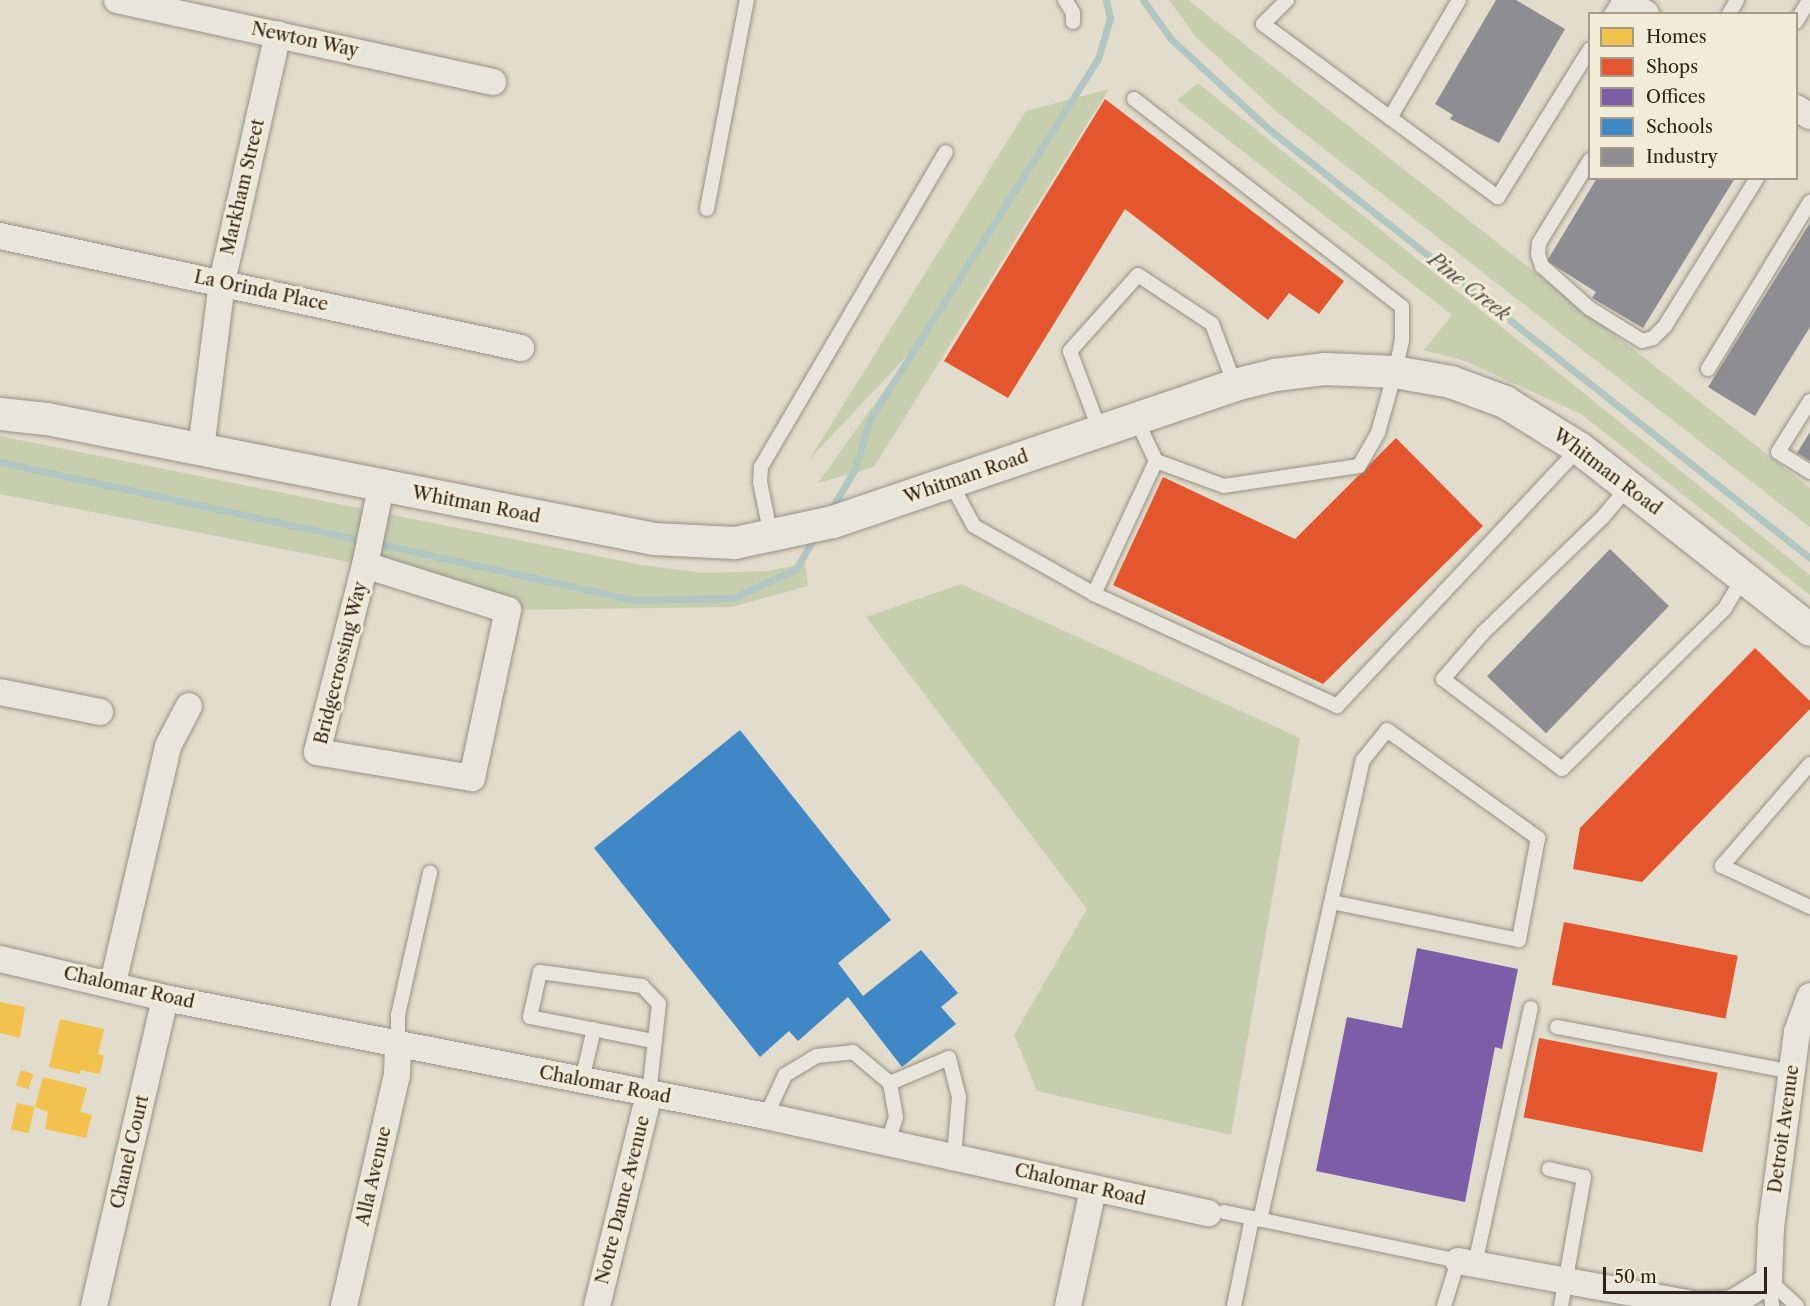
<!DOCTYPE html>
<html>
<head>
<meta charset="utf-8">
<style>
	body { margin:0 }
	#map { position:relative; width:1810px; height:1306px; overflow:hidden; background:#e1dccb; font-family:"Libre Caslon Text",serif }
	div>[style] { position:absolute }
	.green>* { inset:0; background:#c7ceae }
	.homes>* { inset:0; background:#f2c14e; transform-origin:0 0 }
	.shops>* { inset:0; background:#e4572e; transform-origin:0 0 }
	.offices>* { inset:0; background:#7b5ea7 }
	.schools>* { inset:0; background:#3f88c5 }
	.industry>* { inset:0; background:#8d8d92; transform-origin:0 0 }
	.stream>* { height:7px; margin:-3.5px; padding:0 3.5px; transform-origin:3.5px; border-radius:3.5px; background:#b1c5c1 }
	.roads { filter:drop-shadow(0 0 2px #969186) drop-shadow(0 0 2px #969186) }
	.service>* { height:14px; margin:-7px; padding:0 7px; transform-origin:7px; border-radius:7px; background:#e8e5dc }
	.minor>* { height:26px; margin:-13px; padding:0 13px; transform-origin:13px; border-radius:13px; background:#e8e5dc }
	.tertiary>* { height:32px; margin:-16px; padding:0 16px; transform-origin:16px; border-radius:16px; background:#e8e5dc }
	span { translate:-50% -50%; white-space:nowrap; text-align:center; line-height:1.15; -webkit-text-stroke:6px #f1ecd7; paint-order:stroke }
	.street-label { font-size:18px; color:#32221c }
	.water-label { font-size:20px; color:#52504c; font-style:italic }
	.legend { position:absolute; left:1588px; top:12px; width:210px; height:168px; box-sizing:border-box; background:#f1ecd7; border:2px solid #a59b8c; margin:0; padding:8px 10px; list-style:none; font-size:18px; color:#32221c }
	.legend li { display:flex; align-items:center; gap:12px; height:30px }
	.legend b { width:30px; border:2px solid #a59b8c }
	.scale { position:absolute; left:1603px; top:1267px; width:164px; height:27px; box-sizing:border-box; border:3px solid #32221c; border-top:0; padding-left:8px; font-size:18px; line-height:21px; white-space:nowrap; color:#32221c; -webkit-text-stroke:4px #f1ecd7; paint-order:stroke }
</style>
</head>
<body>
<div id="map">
	<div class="green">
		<i style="clip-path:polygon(1169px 0,1188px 0,1810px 488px,1810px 527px,1278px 113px,1196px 37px)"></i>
		<i style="clip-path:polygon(1198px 83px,1810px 575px,1810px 595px,1581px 414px,1465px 361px,1424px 350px,1452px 315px,1177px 100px)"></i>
		<i style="clip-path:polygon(1109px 89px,874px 467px,818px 483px,915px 347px,809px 460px,1026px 111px)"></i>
		<i style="clip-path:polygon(0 436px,642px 565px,704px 573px,769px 571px,805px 563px,808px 586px,731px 607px,508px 610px,365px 565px,0 494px)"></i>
		<i style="clip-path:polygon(961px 584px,1300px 738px,1231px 1135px,1037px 1091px,1014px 1035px,1087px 909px,866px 617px)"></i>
	</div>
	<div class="homes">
		<i style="clip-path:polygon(0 1002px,25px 1007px,20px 1038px,0 1033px)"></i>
		<i style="clip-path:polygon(60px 1019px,104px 1029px,98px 1054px,104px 1055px,100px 1074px,81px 1070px,80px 1074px,49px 1067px)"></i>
		<i style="left:21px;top:1070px;width:13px;height:16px;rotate:18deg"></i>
		<i style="clip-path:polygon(43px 1077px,87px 1088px,80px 1112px,92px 1115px,86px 1138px,45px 1129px,48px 1112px,35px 1107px)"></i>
		<i style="left:17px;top:1103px;width:18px;height:27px;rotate:13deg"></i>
	</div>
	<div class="shops">
		<i style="clip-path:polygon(1105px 99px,1344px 281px,1319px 314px,1289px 293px,1268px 320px,1125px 209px,1008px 398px,944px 361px)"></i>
		<i style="clip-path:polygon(1396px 438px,1483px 526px,1323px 684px,1113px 585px,1163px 477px,1295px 539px)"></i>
		<i style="clip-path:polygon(1755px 648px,1810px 701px,1810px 709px,1642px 882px,1573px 869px,1580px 828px)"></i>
		<i style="left:1564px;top:922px;width:177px;height:64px;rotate:11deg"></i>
		<i style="left:1539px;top:1038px;width:182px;height:81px;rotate:11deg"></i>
	</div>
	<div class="offices">
		<i style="clip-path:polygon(1417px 948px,1518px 969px,1502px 1049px,1495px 1047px,1465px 1202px,1316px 1171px,1347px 1017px,1402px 1028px)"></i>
	</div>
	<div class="schools">
		<i style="clip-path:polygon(740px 730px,891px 920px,838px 963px,863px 996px,921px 950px,958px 993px,941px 1007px,956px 1024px,902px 1067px,848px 997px,798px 1041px,789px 1031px,760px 1057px,594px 848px)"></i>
	</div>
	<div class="industry">
		<i style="clip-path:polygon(1496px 0,1516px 0,1565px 29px,1499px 143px,1450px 119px,1453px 115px,1435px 104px)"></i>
		<i style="clip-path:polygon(1597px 178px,1735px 178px,1643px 328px,1592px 298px,1596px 292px,1547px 261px)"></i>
		<i style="clip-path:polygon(1810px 223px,1810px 327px,1755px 416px,1708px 387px)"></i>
		<i style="clip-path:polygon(1810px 432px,1810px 461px,1797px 453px)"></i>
		<i style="left:1610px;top:549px;width:82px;height:177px;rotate:44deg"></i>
	</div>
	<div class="stream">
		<i style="left:1143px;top:0;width:48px;rotate:54.3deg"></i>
		<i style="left:1171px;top:39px;width:134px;rotate:42.6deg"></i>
		<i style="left:1270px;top:130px;width:689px;rotate:38.4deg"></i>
		<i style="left:0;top:462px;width:372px;rotate:12.2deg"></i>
		<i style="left:830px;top:511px;width:49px;rotate:-59.2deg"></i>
		<i style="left:855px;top:469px;width:50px;rotate:-73.7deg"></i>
		<i style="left:869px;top:421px;width:428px;rotate:-57.7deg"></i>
		<i style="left:1098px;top:59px;width:43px;rotate:-73.7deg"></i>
		<i style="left:1110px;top:18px;width:18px;rotate:-103deg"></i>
		<i style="left:375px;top:543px;width:265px;rotate:12.4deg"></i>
		<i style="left:634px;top:600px;width:99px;rotate:-1.2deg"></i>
		<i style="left:733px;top:598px;width:69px;rotate:-24.7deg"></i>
		<i style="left:796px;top:569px;width:38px;rotate:-60deg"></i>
	</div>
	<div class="roads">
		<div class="service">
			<i style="left:1065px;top:0;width:15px;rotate:58deg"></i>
			<i style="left:1073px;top:13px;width:9px;rotate:90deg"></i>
			<i style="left:1287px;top:0;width:34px;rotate:135deg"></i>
			<i style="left:1263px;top:24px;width:292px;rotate:36.4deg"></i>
			<i style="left:1498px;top:197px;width:174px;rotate:-58.1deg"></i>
			<i style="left:1611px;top:14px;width:17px;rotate:-57deg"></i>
			<i style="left:1729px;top:14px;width:16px;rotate:-60deg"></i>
			<i style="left:1796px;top:22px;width:26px;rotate:-59deg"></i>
			<i style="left:1134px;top:99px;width:339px;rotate:37.8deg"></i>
			<i style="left:1402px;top:307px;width:33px;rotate:90deg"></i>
			<i style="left:1402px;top:340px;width:33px;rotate:102deg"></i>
			<i style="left:1395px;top:372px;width:63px;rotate:105.6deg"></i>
			<i style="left:1378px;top:433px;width:38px;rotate:120deg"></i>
			<i style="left:1359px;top:466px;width:136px;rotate:171.6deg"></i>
			<i style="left:1224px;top:486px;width:72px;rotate:-159.8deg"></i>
			<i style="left:1390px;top:118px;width:137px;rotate:-59.7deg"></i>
			<i style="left:1590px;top:160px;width:97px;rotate:121.6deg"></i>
			<i style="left:1539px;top:243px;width:11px;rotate:95deg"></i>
			<i style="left:1538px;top:254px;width:13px;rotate:72deg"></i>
			<i style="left:1542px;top:266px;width:63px;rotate:41.8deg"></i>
			<i style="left:1589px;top:308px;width:62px;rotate:31.9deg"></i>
			<i style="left:1642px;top:341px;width:11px;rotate:-15deg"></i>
			<i style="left:1653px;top:338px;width:17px;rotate:-45deg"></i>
			<i style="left:1665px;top:326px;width:174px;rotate:-58.1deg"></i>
			<i style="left:707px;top:209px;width:213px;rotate:-79.2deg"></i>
			<i style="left:1708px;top:369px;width:196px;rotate:-58.6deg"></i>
			<i style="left:1810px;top:401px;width:60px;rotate:122.1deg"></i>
			<i style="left:1778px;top:452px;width:38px;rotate:32deg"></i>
			<i style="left:1100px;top:431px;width:85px;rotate:-110.6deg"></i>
			<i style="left:1070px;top:351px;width:102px;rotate:-48.2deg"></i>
			<i style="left:1138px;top:275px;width:89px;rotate:33.5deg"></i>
			<i style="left:1212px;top:324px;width:65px;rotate:69.3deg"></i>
			<i style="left:950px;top:482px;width:50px;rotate:61.4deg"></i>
			<i style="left:974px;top:526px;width:138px;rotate:29.5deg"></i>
			<i style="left:1094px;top:594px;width:268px;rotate:24.7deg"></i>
			<i style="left:1337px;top:706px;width:354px;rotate:-46.8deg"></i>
			<i style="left:1628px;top:487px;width:39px;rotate:130deg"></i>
			<i style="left:1603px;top:517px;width:167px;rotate:136deg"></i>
			<i style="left:1483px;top:633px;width:61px;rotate:131deg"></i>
			<i style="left:1443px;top:679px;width:149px;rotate:37.1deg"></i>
			<i style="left:1562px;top:769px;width:229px;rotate:-44.6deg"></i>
			<i style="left:1725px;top:608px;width:35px;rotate:-59deg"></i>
			<i style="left:771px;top:536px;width:55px;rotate:-101.5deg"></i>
			<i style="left:760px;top:482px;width:15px;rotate:-86deg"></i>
			<i style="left:761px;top:467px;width:365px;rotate:-59.6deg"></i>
			<i style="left:1094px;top:594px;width:147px;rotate:-65deg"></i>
			<i style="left:1156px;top:461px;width:47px;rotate:-115.5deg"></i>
			<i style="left:1810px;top:764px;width:135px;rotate:130.8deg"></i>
			<i style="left:1722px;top:866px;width:97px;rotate:25deg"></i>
			<i style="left:1557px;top:1027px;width:239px;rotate:10.8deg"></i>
			<i style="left:398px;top:1045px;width:30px;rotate:-90deg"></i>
			<i style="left:398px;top:1015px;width:146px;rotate:-77.3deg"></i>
			<i style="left:582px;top:1080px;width:52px;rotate:-76.8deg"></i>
			<i style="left:890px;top:1083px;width:64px;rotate:-23deg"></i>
			<i style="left:949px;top:1058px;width:40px;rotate:75.6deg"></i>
			<i style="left:959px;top:1097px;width:59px;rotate:94.8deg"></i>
			<i style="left:649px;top:1094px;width:91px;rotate:-83.7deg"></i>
			<i style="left:659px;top:1004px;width:25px;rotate:-133deg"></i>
			<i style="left:642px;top:986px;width:103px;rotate:-172.2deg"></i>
			<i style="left:540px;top:972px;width:46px;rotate:102.5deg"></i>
			<i style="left:530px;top:1017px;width:126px;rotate:11deg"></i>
			<i style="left:766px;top:1116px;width:45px;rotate:-65.1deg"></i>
			<i style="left:785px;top:1075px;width:37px;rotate:-31deg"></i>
			<i style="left:817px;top:1056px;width:36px;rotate:-6deg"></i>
			<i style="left:853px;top:1052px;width:48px;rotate:40deg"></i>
			<i style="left:890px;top:1083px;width:35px;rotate:80deg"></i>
			<i style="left:896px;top:1117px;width:26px;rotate:108deg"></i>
			<i style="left:1549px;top:1169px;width:36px;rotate:13deg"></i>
			<i style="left:1584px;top:1177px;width:131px;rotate:100.1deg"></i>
			<i style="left:1224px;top:1212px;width:239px;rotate:11.8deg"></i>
			<i style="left:1458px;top:1261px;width:47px;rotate:107.3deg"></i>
			<i style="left:1260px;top:1220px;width:471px;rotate:-77.4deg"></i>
			<i style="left:1363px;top:760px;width:38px;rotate:-51deg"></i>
			<i style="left:1387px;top:730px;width:186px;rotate:35.6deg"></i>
			<i style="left:1538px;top:838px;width:104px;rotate:100.6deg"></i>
			<i style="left:1519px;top:940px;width:191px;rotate:-168.5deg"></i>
			<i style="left:1475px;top:1264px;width:262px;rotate:-77.7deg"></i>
			<i style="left:1769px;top:1280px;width:38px;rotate:43deg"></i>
			<i style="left:1769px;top:1280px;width:26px;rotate:83deg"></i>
			<i style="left:1234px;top:1306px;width:90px;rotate:-78.4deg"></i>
		</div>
		<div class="minor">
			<i style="left:117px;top:0;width:385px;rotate:12.3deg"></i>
			<i style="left:1624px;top:0;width:26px;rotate:32deg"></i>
			<i style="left:1796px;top:108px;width:16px;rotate:30deg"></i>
			<i style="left:0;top:236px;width:533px;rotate:12.13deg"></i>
			<i style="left:201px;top:449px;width:168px;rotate:-82.8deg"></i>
			<i style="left:222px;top:282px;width:254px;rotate:-77.3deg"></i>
			<i style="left:365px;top:565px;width:150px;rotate:17.5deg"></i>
			<i style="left:508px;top:610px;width:172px;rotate:102.1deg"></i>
			<i style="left:472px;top:778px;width:157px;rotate:-170.5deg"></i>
			<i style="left:317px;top:752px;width:193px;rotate:-75.6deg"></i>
			<i style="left:365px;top:565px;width:80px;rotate:-78.4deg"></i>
			<i style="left:0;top:692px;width:102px;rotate:11.3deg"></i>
			<i style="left:0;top:959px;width:170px;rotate:13.3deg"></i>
			<i style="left:165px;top:998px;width:612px;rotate:11.11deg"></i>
			<i style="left:766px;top:1116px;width:453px;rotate:12.4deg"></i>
			<i style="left:113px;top:983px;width:243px;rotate:-76.9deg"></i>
			<i style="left:168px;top:746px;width:45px;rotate:-62.3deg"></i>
			<i style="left:1458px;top:1261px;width:244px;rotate:10.4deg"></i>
			<i style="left:1698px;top:1305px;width:35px;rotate:-3deg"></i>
			<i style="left:1733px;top:1303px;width:43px;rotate:-32.6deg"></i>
			<i style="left:1769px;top:1280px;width:53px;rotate:-87.8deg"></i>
			<i style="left:1771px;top:1227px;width:197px;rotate:-82.4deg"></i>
			<i style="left:1797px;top:1032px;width:38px;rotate:-70deg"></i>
			<i style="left:94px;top:1306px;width:316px;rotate:-77deg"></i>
			<i style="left:344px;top:1306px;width:237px;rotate:-77.1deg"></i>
			<i style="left:397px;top:1075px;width:30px;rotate:-88deg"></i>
			<i style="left:597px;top:1306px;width:218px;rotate:-76.2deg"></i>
			<i style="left:1068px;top:1306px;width:120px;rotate:-77.9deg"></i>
		</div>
		<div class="tertiary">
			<i style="left:0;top:414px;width:47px;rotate:6.1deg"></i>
			<i style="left:47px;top:419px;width:619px;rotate:11.18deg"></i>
			<i style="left:654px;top:539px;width:81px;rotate:2.8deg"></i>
			<i style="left:735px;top:543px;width:100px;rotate:-12.1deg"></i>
			<i style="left:833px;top:522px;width:425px;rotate:-18.8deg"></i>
			<i style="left:1235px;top:385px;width:41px;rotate:-14deg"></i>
			<i style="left:1275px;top:375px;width:50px;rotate:-6.8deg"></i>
			<i style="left:1325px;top:369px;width:70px;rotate:2.5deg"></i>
			<i style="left:1395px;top:372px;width:57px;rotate:10.1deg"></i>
			<i style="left:1451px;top:382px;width:58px;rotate:20.3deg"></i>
			<i style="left:1505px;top:402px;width:87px;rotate:31.9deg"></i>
			<i style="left:1579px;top:448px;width:294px;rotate:38.2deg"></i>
		</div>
	</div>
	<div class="street-label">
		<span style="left:305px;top:40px;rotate:12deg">Newton Way</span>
		<span style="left:243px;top:187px;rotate:-77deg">Markham Street</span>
		<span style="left:261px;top:291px;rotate:12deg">La Orinda Place</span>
		<span style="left:1607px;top:472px;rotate:37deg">Whitman Road</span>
		<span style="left:966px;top:477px;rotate:-19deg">Whitman Road</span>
		<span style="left:476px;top:505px;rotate:11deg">Whitman Road</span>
		<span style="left:341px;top:663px;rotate:-76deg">Bridgecrossing Way</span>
		<span style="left:129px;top:988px;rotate:13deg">Chalomar Road</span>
		<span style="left:605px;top:1085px;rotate:11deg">Chalomar Road</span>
		<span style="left:1784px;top:1129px;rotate:-82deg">Detroit Avenue</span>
		<span style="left:130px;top:1152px;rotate:-77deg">Chanel Court</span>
		<span style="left:374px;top:1176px;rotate:-77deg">Alla Avenue</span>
		<span style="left:1080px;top:1185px;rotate:13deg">Chalomar Road</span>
		<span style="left:623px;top:1200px;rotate:-76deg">Notre Dame Avenue</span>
	</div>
	<div class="water-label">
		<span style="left:1469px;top:287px;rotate:38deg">Pine Creek</span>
	</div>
	<ul class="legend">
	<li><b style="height:16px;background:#f2c14e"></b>Homes</li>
	<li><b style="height:16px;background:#e4572e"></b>Shops</li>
	<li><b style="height:16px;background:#7b5ea7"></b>Offices</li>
	<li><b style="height:16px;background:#3f88c5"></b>Schools</li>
	<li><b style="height:16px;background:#8d8d92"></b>Industry</li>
	</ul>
	<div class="scale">50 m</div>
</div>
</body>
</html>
